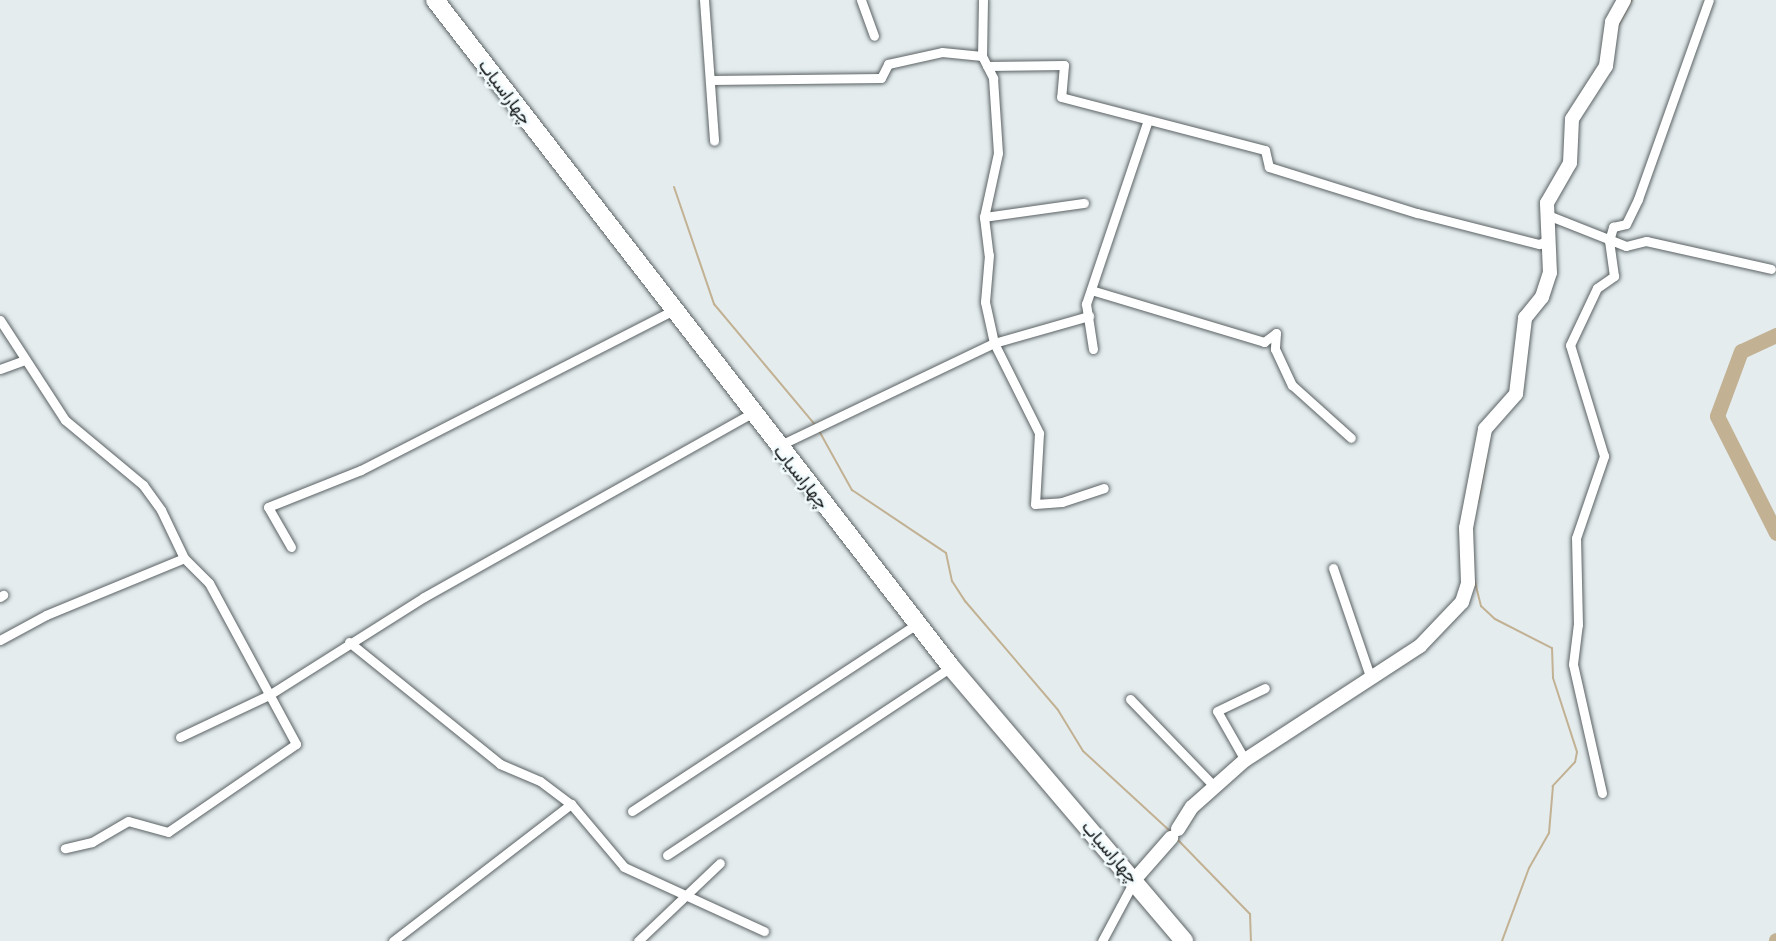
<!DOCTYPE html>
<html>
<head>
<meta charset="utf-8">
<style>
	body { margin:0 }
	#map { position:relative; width:1776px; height:941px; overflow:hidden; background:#e4ecee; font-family:"Work Sans",Vazirmatn,sans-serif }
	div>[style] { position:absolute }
	.stream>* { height:2px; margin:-1px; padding:0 1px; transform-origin:1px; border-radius:1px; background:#c2b193 }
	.river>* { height:15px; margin:-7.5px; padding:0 7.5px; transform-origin:7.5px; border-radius:7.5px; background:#c2b193 }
	.roads { filter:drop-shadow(0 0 2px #5b6264) drop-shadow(0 0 2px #5b6264) }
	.street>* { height:9px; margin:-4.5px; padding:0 4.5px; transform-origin:4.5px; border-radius:4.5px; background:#fff }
	.secondary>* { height:14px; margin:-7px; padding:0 7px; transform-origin:7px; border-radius:7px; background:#fff }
	.highway>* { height:18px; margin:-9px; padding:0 9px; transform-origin:9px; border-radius:9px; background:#fff }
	span { translate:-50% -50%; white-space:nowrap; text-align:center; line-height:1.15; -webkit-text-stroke:5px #f1fafc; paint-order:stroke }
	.street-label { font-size:18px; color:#111415 }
</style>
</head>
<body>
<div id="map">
	<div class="stream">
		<i style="left:1617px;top:28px;width:32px;rotate:-62deg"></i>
		<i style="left:674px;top:187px;width:124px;rotate:71.1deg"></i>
		<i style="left:714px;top:304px;width:158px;rotate:50.1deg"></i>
		<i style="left:1556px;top:275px;width:15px;rotate:-90deg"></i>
		<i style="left:818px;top:429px;width:70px;rotate:60.9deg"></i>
		<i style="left:852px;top:490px;width:113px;rotate:33.8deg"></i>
		<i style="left:946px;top:553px;width:29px;rotate:78deg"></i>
		<i style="left:952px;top:581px;width:24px;rotate:57deg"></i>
		<i style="left:965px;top:601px;width:143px;rotate:49.5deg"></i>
		<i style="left:1058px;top:710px;width:48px;rotate:58.6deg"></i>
		<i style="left:1083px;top:751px;width:120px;rotate:42.6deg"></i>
		<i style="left:1478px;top:502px;width:43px;rotate:-79.2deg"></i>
		<i style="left:1474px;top:578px;width:29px;rotate:76deg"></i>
		<i style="left:1481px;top:606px;width:19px;rotate:43deg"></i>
		<i style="left:1495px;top:619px;width:64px;rotate:27deg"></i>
		<i style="left:1552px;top:648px;width:30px;rotate:88deg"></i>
		<i style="left:1553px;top:678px;width:78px;rotate:72deg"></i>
		<i style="left:1577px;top:752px;width:10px;rotate:101deg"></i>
		<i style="left:1575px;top:762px;width:33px;rotate:133deg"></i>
		<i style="left:1553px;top:786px;width:47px;rotate:94.9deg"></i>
		<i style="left:1549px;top:833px;width:40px;rotate:119.7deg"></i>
		<i style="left:1529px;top:868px;width:78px;rotate:110.3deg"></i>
		<i style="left:1177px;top:839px;width:105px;rotate:45.8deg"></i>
		<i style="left:1250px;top:914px;width:27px;rotate:88deg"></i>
	</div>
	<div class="river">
		<i style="left:1776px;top:335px;width:38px;rotate:155deg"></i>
		<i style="left:1741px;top:351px;width:69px;rotate:110.3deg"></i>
		<i style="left:1717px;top:416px;width:131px;rotate:63.2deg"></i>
		<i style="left:1776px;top:941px;width:1px;rotate:-90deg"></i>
	</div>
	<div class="roads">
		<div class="street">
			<i style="left:704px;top:0;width:141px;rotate:85.9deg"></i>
			<i style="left:861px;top:0;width:38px;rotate:70deg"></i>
			<i style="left:983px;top:0;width:56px;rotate:91deg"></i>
			<i style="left:982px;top:56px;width:25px;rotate:63deg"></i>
			<i style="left:993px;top:78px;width:75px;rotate:86.2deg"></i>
			<i style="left:998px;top:153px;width:66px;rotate:102.3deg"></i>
			<i style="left:984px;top:217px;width:38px;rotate:83deg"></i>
			<i style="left:989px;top:255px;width:47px;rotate:94.9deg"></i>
			<i style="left:985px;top:302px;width:42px;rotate:77.6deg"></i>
			<i style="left:994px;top:343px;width:101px;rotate:63.4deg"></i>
			<i style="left:1039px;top:433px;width:71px;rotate:93.2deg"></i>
			<i style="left:1035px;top:504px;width:27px;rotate:-4deg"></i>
			<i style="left:1062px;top:502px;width:44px;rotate:-18.4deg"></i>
			<i style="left:987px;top:66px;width:77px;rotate:-0.7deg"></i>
			<i style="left:1064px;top:65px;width:32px;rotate:95deg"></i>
			<i style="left:1061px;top:97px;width:211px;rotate:14.6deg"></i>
			<i style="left:1265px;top:150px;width:17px;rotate:77deg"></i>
			<i style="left:1269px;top:167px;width:155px;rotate:17.3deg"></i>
			<i style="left:1417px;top:213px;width:126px;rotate:14.3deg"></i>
			<i style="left:1539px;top:244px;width:9px;rotate:-21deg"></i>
			<i style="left:711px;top:80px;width:170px;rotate:-0.7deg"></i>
			<i style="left:881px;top:78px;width:16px;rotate:-63deg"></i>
			<i style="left:888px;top:64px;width:55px;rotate:-12.5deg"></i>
			<i style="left:942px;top:52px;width:40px;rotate:5.7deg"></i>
			<i style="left:1545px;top:214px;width:87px;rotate:21.6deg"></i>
			<i style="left:1626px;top:246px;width:21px;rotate:-14deg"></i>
			<i style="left:1646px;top:241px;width:128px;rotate:12.6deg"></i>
			<i style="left:984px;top:217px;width:101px;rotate:-8deg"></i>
			<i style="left:1091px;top:290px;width:181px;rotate:16.7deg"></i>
			<i style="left:1264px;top:342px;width:15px;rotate:-37deg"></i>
			<i style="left:1276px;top:333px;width:16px;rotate:94deg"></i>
			<i style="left:1275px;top:349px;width:40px;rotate:65deg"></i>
			<i style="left:1292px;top:385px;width:79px;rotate:41.9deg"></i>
			<i style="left:0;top:320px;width:119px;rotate:57deg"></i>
			<i style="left:65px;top:420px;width:102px;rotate:39.8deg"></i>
			<i style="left:143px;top:485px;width:31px;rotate:54deg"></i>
			<i style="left:161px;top:510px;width:53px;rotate:64.4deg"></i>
			<i style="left:184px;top:558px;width:35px;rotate:45deg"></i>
			<i style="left:209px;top:583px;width:183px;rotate:61.6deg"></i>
			<i style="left:296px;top:744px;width:155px;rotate:145.5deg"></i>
			<i style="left:168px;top:832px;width:41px;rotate:-164.6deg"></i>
			<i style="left:128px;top:821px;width:42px;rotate:149.7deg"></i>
			<i style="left:92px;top:842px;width:28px;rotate:167deg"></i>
			<i style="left:1093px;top:349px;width:46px;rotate:-98.8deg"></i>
			<i style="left:1086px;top:304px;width:191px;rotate:-71.4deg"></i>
			<i style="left:0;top:369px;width:27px;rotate:-20deg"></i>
			<i style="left:778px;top:446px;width:239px;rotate:-25.5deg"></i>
			<i style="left:994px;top:343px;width:99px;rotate:-15.9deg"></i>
			<i style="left:291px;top:547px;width:46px;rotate:-119.9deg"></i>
			<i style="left:268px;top:507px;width:100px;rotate:-21.7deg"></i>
			<i style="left:361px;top:470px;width:349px;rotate:-27.1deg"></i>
			<i style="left:1333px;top:568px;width:117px;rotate:71.1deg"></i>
			<i style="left:0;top:597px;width:4px;rotate:-34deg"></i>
			<i style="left:0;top:640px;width:52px;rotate:-28.5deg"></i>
			<i style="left:46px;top:615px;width:149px;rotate:-22.4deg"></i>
			<i style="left:349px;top:642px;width:194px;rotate:38.9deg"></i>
			<i style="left:500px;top:764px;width:43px;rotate:23deg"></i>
			<i style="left:540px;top:781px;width:39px;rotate:37deg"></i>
			<i style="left:571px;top:804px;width:82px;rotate:49.9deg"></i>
			<i style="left:624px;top:867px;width:154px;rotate:24.6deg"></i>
			<i style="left:1130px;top:699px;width:121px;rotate:46deg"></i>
			<i style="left:180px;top:737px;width:98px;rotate:-25.3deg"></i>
			<i style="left:269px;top:695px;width:183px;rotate:-32.3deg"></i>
			<i style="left:424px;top:597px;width:377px;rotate:-29.3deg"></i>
			<i style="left:1245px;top:760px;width:56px;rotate:-119.7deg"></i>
			<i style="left:1217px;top:711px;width:53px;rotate:-25.6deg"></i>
			<i style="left:1602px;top:793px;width:132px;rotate:-102.7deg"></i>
			<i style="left:1573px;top:664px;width:39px;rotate:-83deg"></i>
			<i style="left:1578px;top:625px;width:87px;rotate:-91.3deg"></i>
			<i style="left:1576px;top:538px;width:87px;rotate:-71.1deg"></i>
			<i style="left:1604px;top:456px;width:116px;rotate:-107deg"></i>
			<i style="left:1570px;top:345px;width:63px;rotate:-64.7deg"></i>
			<i style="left:1597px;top:288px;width:21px;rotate:-35deg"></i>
			<i style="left:1614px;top:276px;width:35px;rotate:-98deg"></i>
			<i style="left:1609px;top:241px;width:15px;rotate:-74deg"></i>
			<i style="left:1613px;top:227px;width:13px;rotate:-13deg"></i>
			<i style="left:1626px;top:224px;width:28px;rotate:-64deg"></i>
			<i style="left:1638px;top:199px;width:211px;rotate:-70.4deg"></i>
			<i style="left:632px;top:811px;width:342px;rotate:-33.3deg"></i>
			<i style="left:667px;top:855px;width:341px;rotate:-33.5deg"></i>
			<i style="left:393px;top:941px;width:225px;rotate:-37.6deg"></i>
			<i style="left:638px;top:941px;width:113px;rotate:-43.6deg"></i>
			<i style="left:1102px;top:941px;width:68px;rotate:-61.9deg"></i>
		</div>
		<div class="secondary">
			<i style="left:1178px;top:829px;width:26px;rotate:-58deg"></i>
			<i style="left:1192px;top:807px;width:71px;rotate:-41.6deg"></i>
			<i style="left:1245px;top:760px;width:209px;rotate:-33.1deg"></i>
			<i style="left:1420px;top:646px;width:61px;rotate:-46.3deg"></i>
			<i style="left:1462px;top:602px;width:20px;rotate:-72deg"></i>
			<i style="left:1468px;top:583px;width:55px;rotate:-92.1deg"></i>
			<i style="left:1466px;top:528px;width:101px;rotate:-79.1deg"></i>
			<i style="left:1485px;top:429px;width:47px;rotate:-48.5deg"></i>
			<i style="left:1516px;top:394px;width:77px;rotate:-83.2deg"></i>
			<i style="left:1525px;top:318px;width:27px;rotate:-51deg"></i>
			<i style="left:1542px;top:297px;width:25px;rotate:-72deg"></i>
			<i style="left:1550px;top:273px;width:70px;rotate:-92.5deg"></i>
			<i style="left:1547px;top:203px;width:46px;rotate:-60.1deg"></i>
			<i style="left:1570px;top:163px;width:44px;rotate:-87.4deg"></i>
			<i style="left:1572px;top:119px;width:63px;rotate:-57.3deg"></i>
			<i style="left:1606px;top:66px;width:44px;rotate:-82.2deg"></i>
			<i style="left:1612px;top:22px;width:25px;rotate:-61deg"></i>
			<i style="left:1135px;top:879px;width:55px;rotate:-48.7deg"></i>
		</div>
		<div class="highway">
			<i style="left:435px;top:0;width:843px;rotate:52.27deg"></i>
			<i style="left:951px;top:667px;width:360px;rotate:49.6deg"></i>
		</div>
	</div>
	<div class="street-label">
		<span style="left:505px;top:92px;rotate:53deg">چهاراسیاب</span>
		<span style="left:801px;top:477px;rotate:51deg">چهاراسیاب</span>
		<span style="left:1110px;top:852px;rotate:49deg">چهاراسیاب</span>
	</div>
</div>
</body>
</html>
